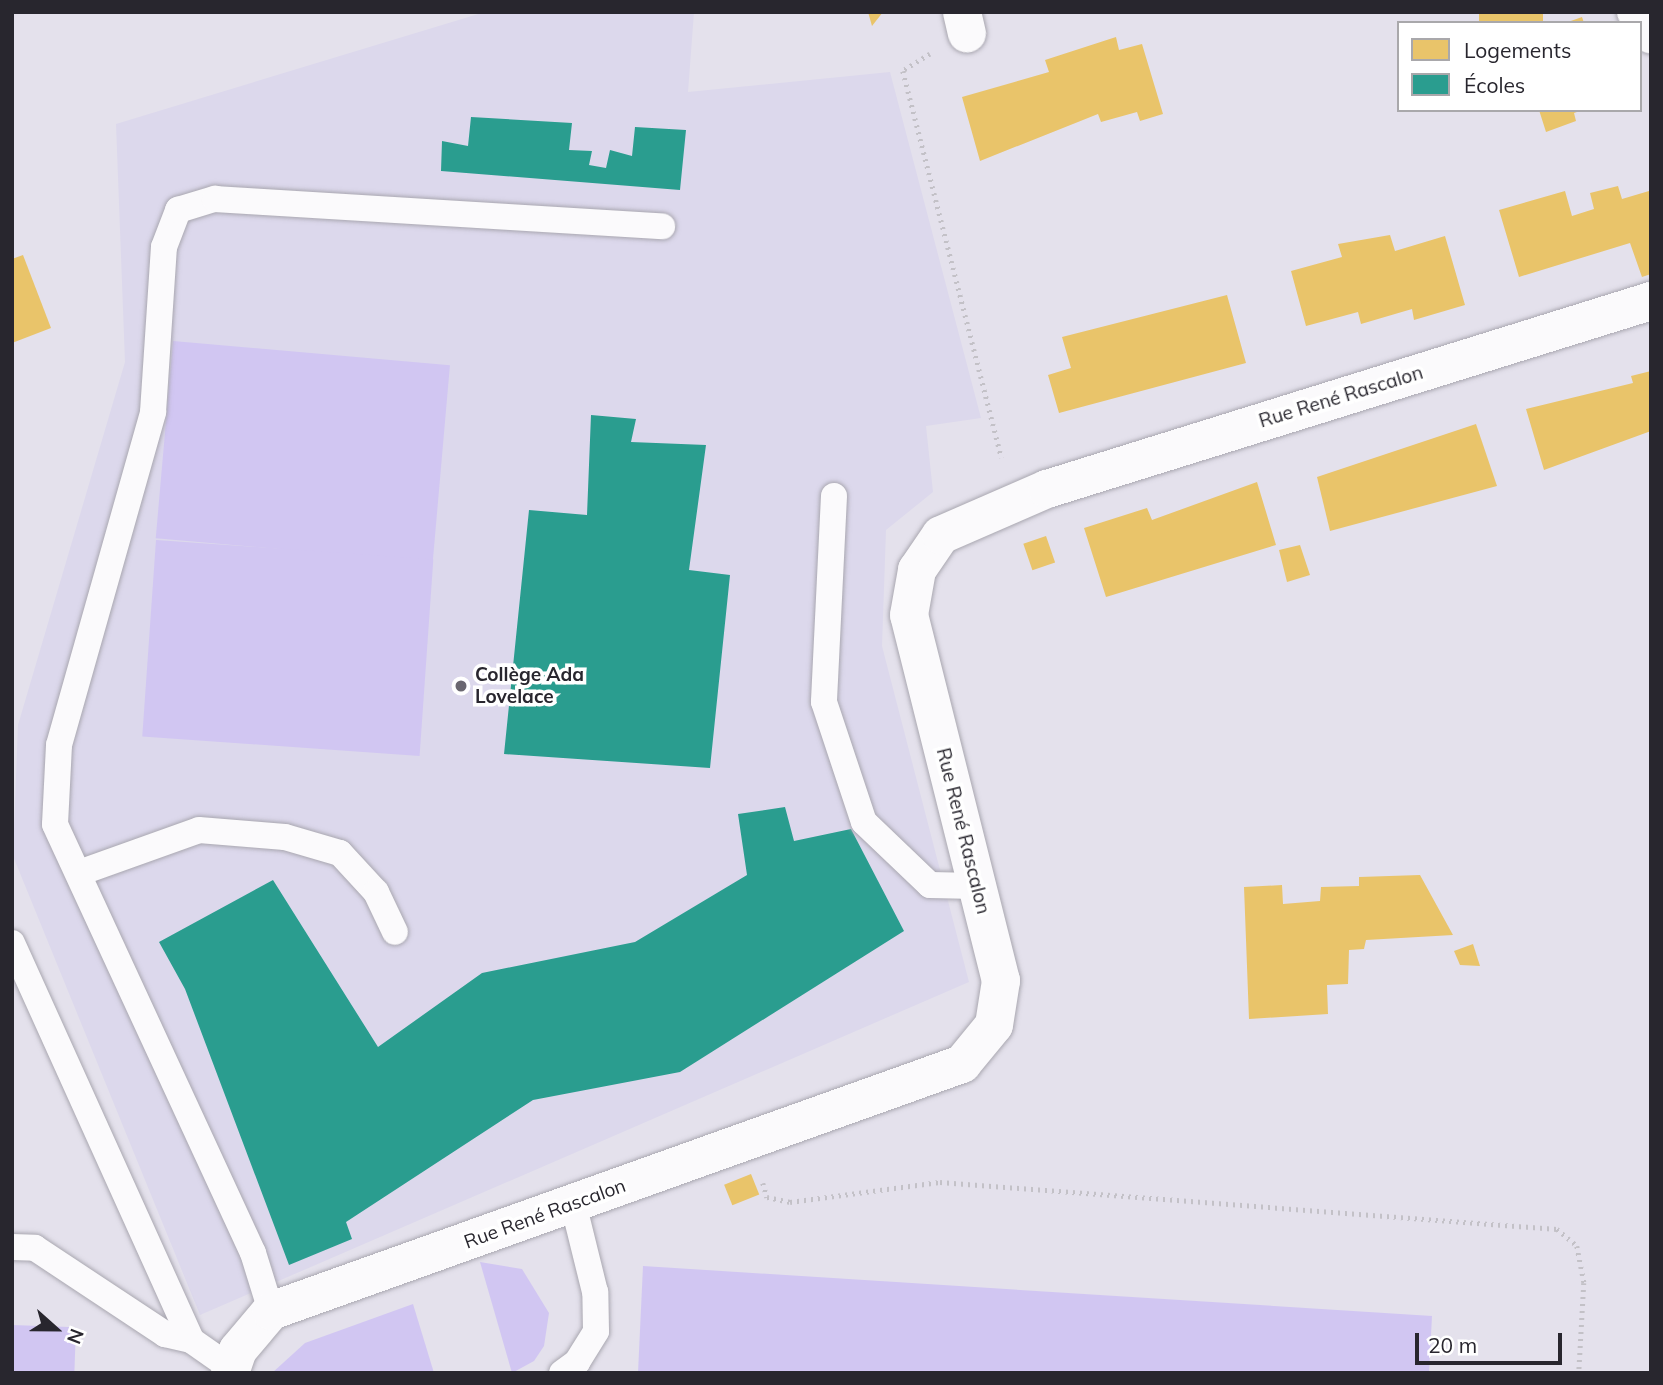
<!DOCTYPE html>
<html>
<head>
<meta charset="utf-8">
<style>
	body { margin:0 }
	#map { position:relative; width:1663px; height:1385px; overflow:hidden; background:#e4e1ec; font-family:Mulish,sans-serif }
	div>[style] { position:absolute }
	.built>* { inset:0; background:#dcd8ec }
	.green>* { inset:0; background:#d1c6f2; transform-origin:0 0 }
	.homes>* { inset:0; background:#e9c46a; transform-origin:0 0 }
	.schools>* { inset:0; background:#2a9d8f }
	.path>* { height:4.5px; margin-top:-2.25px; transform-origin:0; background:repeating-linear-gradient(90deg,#c3c1c7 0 2px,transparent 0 7px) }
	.roads { filter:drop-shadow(0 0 2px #a9a7b0) drop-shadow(0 0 2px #a9a7b0) }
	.service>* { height:26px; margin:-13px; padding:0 13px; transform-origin:13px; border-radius:13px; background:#fbfafc }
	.minor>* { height:38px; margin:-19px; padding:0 19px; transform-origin:19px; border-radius:19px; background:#fbfafc }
	.dots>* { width:19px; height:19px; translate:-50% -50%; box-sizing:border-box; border:4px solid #fff; border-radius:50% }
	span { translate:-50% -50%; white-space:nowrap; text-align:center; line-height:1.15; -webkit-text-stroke:7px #fff; paint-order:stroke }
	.street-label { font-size:19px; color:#28262e }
	.poi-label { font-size:19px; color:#28262e; font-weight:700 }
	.left { translate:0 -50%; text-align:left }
	.frame { position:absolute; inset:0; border:14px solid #28262e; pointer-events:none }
	.legend { position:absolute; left:1397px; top:21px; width:245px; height:91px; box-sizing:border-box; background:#fff; border:2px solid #a9a8ab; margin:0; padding:9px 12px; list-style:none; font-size:21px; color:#28262e }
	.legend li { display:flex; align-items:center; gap:14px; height:35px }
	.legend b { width:35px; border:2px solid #a9a8ab }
	.north { position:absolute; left:21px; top:1294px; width:70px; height:70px; -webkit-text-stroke:5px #fff; paint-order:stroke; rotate:111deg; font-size:19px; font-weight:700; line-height:28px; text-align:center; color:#28262e }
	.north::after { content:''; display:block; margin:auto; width:24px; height:32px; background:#28262e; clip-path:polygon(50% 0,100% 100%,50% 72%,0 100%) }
	.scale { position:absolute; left:1415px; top:1333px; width:147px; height:32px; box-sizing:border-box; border:4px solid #28262e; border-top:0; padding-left:9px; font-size:21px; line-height:24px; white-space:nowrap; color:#28262e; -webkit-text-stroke:5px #fff; paint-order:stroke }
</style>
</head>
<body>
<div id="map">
	<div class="built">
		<i style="clip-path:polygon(485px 12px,694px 12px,688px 92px,890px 72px,981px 418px,926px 426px,933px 492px,886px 530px,882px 646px,969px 982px,200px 1315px,13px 856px,18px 725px,125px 362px,116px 124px)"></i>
	</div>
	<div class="green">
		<i style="left:173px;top:341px;width:278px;height:198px;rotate:5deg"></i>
		<i style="left:156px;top:540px;width:278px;height:197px;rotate:4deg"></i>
		<i style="clip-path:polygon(480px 1262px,522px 1269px,549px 1313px,544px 1346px,534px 1361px,512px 1373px)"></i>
		<i style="clip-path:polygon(643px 1266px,1432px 1316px,1429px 1373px,638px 1373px)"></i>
		<i style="clip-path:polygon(413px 1304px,434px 1373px,272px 1373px,305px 1343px)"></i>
		<i style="left:12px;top:1325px;width:64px;height:48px;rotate:2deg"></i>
	</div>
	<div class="homes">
		<i style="clip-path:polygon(868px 12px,883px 12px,872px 26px)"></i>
		<i style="left:1479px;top:12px;width:64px;height:11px"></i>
		<i style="clip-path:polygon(1582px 17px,1584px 23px,1568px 23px,1568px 22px)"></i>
		<i style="clip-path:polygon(1116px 37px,1119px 50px,1142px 44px,1163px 114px,1140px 121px,1137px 112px,1101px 122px,1098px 114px,980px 161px,962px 97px,1049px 72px,1045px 60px)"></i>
		<i style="clip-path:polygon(1539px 110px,1580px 110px,1580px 111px,1574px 113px,1576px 121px,1546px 132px)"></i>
		<i style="clip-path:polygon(1618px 186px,1622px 199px,1649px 191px,1651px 274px,1642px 277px,1630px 243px,1519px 277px,1499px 210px,1565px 191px,1572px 216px,1594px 209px,1590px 193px)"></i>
		<i style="clip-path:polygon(1390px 235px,1395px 251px,1445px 236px,1465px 305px,1414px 320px,1412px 309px,1361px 324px,1358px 312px,1306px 326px,1291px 271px,1342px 257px,1338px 244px)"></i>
		<i style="clip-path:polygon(23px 255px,51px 328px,12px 343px,12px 259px)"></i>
		<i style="clip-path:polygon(1227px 295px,1246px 363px,1059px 413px,1048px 375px,1071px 368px,1062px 337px)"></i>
		<i style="clip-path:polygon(1651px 371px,1651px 431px,1544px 470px,1526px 409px,1633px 383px,1631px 376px)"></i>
		<i style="clip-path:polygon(1476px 424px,1497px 486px,1330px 531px,1317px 477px)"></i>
		<i style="clip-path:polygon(1257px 482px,1276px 545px,1106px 597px,1084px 528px,1147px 508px,1152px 520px)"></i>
		<i style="left:1046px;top:536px;width:28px;height:24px;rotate:71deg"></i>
		<i style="clip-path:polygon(1300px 545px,1310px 575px,1287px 582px,1279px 550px)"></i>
		<i style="clip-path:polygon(1420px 875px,1453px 935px,1366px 940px,1364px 949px,1349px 950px,1348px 984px,1327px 985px,1328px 1014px,1249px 1019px,1244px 887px,1282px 885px,1283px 904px,1320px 901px,1321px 887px,1359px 886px,1359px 877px)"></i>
		<i style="clip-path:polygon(1473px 944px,1480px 966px,1460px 965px,1454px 951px)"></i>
		<i style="left:751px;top:1174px;width:22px;height:29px;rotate:68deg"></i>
	</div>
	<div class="schools">
		<i style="clip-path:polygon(471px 117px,572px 123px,569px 150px,592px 151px,589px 165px,606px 168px,610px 150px,632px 156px,635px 127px,686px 130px,680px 190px,441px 171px,442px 141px,468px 146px)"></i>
		<i style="clip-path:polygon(591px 415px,636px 419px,631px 442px,706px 445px,689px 570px,730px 575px,710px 768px,504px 754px,529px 510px,587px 515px)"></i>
		<i style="clip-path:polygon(785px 807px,794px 841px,851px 829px,904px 931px,680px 1072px,533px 1100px,346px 1222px,352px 1239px,289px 1265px,185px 989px,159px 942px,273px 880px,378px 1047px,482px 973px,635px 942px,747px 875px,738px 814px)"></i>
	</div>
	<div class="path">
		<i style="left:930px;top:54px;width:32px;rotate:148deg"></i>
		<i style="left:903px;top:71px;width:399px;rotate:75.7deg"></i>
		<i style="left:763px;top:1183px;width:15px;rotate:74deg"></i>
		<i style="left:767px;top:1197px;width:24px;rotate:12deg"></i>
		<i style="left:790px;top:1202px;width:151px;rotate:-7.6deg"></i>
		<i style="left:940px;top:1182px;width:619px;rotate:4.36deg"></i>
		<i style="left:1557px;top:1229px;width:26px;rotate:40deg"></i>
		<i style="left:1577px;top:1246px;width:38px;rotate:79deg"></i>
		<i style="left:1584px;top:1283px;width:90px;rotate:93.2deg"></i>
	</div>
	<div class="roads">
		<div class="service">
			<i style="left:834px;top:496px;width:206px;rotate:92.8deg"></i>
			<i style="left:824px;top:702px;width:126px;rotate:71.6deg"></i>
			<i style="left:864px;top:822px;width:91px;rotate:43.7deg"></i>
			<i style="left:930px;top:885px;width:47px;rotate:1.2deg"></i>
			<i style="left:79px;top:873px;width:127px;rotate:-19.7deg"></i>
			<i style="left:199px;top:830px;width:86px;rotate:4.7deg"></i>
			<i style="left:285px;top:837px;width:57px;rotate:16.2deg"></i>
			<i style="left:340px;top:853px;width:53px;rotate:47.3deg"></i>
			<i style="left:376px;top:892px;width:44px;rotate:64.6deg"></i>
			<i style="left:12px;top:943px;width:435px;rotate:65.7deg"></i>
			<i style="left:191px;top:1340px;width:49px;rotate:35deg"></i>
			<i style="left:12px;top:1247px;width:23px;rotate:2deg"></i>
			<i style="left:35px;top:1248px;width:156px;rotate:33.5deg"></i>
			<i style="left:165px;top:1334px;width:27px;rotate:13deg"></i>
			<i style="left:271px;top:1311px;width:61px;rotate:-107.2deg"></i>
			<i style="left:253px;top:1253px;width:472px;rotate:-114.8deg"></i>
			<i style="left:55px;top:824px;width:79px;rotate:-87.1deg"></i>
			<i style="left:59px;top:745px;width:346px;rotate:-74.2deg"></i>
			<i style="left:153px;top:412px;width:165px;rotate:-86.2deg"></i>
			<i style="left:164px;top:247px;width:40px;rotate:-69deg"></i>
			<i style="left:178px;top:210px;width:39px;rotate:-17deg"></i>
			<i style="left:215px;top:199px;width:448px;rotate:3.5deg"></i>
			<i style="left:562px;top:1373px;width:19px;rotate:-36deg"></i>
			<i style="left:577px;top:1362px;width:36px;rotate:-58deg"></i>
			<i style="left:596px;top:1331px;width:39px;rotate:-91deg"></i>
			<i style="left:595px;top:1292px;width:92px;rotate:-103.9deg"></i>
		</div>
		<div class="minor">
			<i style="left:962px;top:12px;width:22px;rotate:77deg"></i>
			<i style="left:1636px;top:12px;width:27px;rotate:56deg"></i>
			<i style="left:230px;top:1373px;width:24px;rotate:-71deg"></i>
			<i style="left:238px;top:1350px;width:51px;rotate:-49.8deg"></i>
			<i style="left:271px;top:1311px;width:734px;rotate:-19.67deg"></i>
			<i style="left:962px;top:1064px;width:50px;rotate:-50.6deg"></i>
			<i style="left:994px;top:1025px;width:45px;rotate:-81deg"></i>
			<i style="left:1001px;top:981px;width:377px;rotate:-104.1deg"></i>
			<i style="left:909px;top:615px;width:46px;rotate:-79.9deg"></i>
			<i style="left:917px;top:570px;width:42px;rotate:-55.6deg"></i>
			<i style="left:941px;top:535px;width:116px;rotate:-23.5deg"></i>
			<i style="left:1047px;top:489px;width:633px;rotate:-17.29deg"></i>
		</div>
	</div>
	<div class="dots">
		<i style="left:461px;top:686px;background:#6a6770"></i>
	</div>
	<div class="street-label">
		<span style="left:1341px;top:397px;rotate:-17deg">Rue René Rascalon</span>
		<span style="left:963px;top:831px;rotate:76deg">Rue René Rascalon</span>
		<span style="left:545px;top:1214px;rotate:-20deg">Rue René Rascalon</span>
	</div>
	<div class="poi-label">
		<span class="left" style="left:475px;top:686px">Collège Ada<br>Lovelace</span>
	</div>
	<div class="frame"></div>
	<ul class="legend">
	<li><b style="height:19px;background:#e9c46a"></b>Logements</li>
	<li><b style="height:19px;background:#2a9d8f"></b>Écoles</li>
	</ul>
	<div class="north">N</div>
	<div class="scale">20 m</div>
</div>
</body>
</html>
